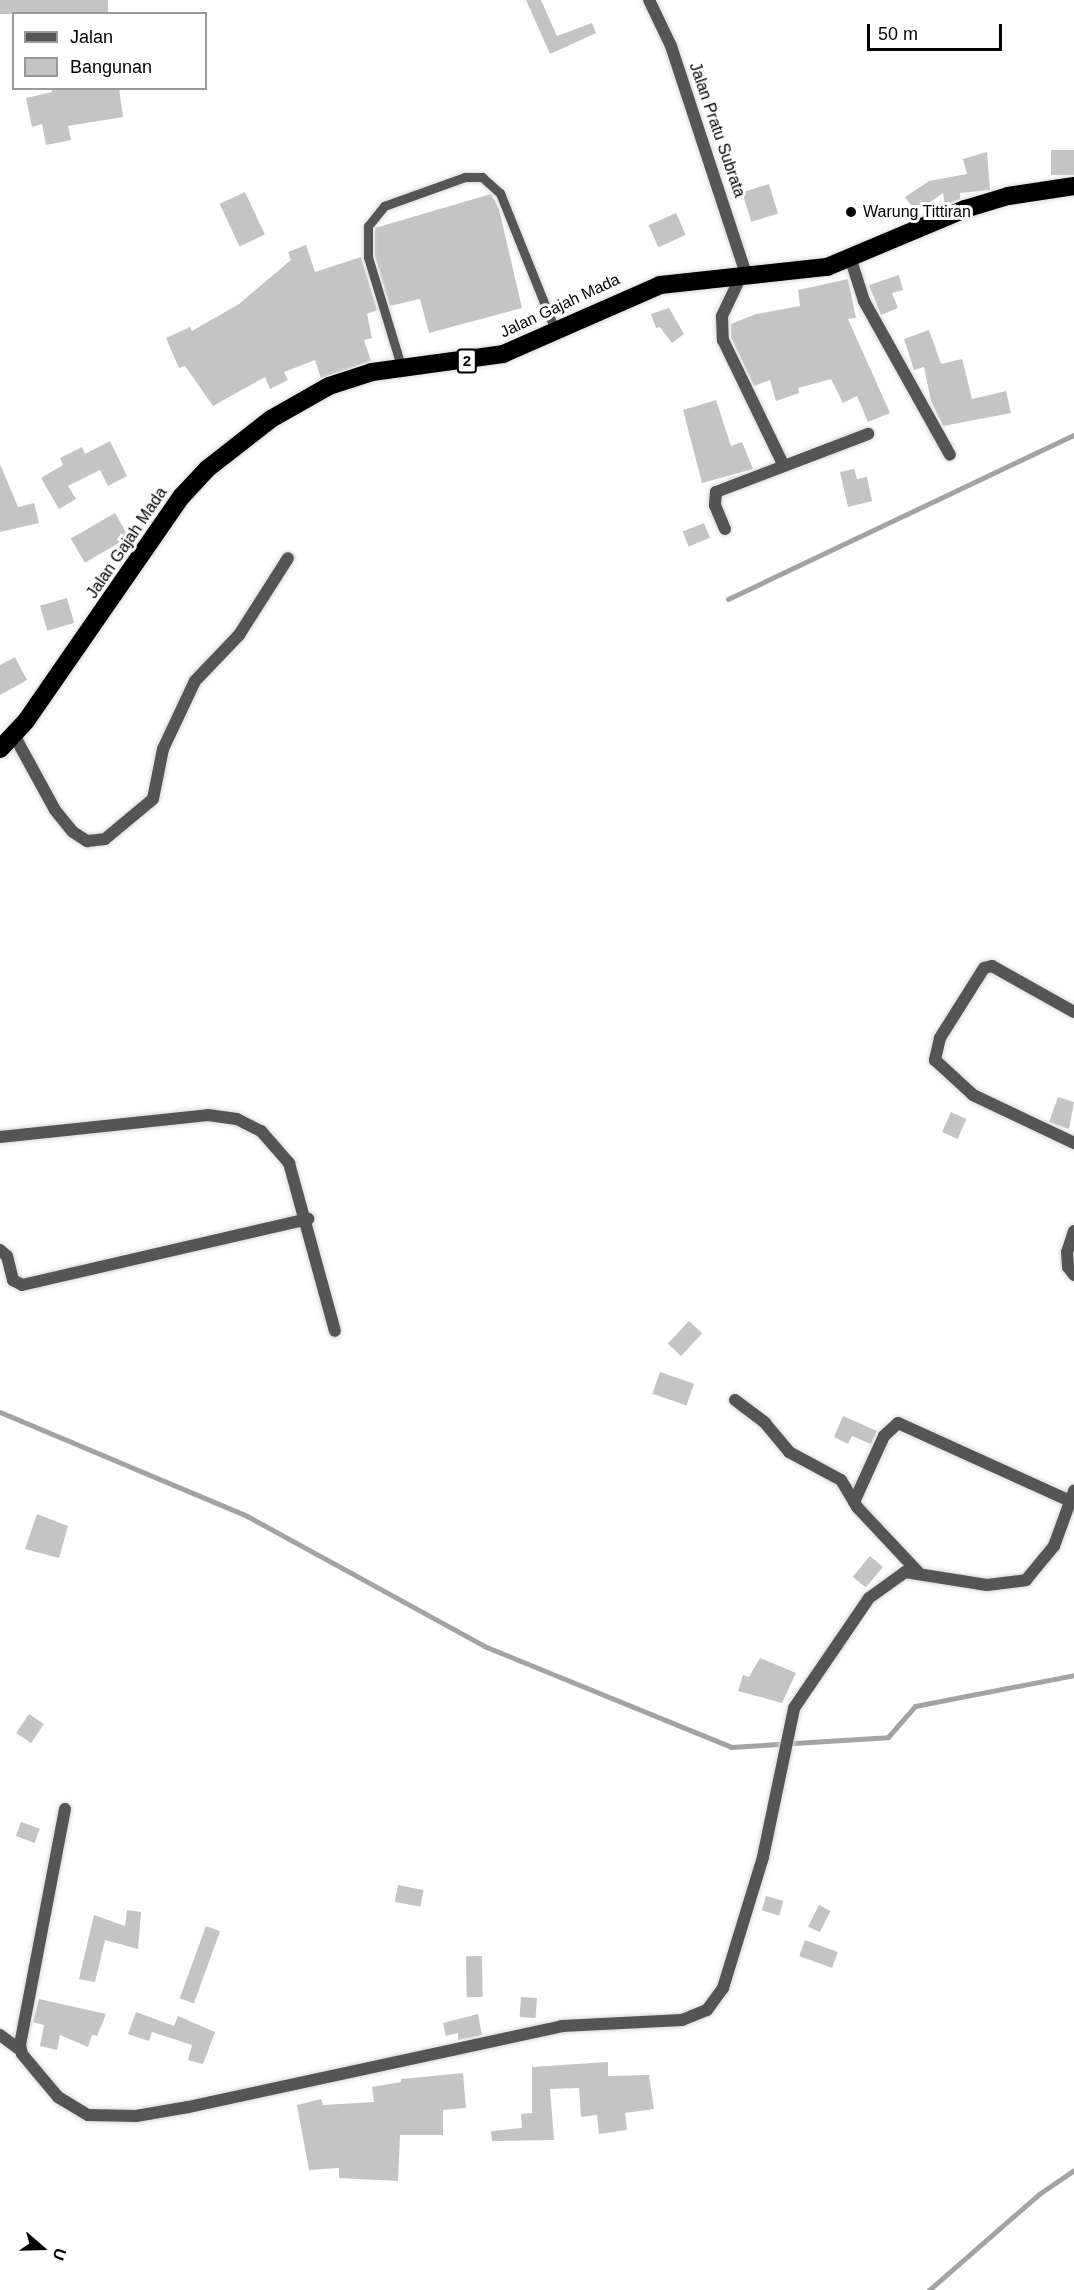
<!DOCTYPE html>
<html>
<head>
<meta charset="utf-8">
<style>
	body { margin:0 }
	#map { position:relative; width:1074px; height:2290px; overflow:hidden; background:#fff; font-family:Helvetica,sans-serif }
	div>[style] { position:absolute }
	.stream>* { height:5px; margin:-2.5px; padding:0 2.5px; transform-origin:2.5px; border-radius:2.5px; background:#a3a3a3 }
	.building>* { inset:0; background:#c4c4c4; transform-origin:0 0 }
	.roads { filter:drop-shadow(0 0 2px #dbdbdb) drop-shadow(0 0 2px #dbdbdb) }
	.lane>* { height:9px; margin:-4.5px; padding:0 4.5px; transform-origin:4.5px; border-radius:4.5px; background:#555 }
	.street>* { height:12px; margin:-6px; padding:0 6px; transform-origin:6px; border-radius:6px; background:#555 }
	.highway>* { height:18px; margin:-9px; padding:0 9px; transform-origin:9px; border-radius:9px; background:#000 }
	.dots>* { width:16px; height:16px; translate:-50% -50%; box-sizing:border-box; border:3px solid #fff; border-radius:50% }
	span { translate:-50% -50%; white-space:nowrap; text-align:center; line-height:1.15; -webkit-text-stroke:6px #fff; paint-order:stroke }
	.shield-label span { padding:2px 4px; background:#fff; border:2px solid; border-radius:4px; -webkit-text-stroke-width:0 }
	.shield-label { font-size:15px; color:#000; font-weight:700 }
	.street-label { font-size:16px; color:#000 }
	.poi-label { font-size:16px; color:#000 }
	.left { translate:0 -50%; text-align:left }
	.legend { position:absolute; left:12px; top:12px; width:195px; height:78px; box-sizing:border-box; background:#fff; border:2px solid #999; margin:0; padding:8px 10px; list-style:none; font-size:18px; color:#000 }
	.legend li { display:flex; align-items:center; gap:12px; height:30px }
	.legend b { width:30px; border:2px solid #999 }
	.north { position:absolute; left:12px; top:2218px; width:60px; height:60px; -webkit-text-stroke:4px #fff; paint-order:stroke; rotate:110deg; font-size:16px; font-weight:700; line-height:24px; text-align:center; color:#000 }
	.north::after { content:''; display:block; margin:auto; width:21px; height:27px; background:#000; clip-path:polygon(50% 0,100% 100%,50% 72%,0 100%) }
	.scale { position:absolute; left:867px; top:24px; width:135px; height:27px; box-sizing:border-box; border:3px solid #000; border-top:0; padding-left:8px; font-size:18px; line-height:21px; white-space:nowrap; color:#000; -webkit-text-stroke:4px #fff; paint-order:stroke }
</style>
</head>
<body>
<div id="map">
	<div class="stream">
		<i style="left:728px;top:599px;width:383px;rotate:-25.4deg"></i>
		<i style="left:0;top:1412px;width:268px;rotate:22.8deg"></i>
		<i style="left:247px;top:1516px;width:270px;rotate:28.7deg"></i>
		<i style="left:484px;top:1646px;width:267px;rotate:22.2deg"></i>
		<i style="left:731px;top:1747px;width:157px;rotate:-3.6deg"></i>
		<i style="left:888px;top:1737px;width:41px;rotate:-48.9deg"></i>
		<i style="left:915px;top:1706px;width:162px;rotate:-11deg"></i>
		<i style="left:929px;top:2290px;width:146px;rotate:-41.1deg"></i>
		<i style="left:1039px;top:2194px;width:42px;rotate:-34.4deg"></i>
	</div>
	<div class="building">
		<i style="left:0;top:0;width:108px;height:14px"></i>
		<i style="clip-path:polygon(526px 0,541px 0,557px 36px,592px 23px,596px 33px,550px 54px)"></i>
		<i style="clip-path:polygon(51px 88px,119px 88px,123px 117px,68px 126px,71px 140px,46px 145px,42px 124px,32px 127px,26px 98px,52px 92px)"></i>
		<i style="left:1074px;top:150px;width:25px;height:23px;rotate:90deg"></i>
		<i style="clip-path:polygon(987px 152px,990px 190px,960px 193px,960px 199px,945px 205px,943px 193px,916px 212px,905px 197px,929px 181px,967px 174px,963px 159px)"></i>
		<i style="left:769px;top:184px;width:31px;height:28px;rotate:73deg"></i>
		<i style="left:245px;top:192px;width:47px;height:28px;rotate:65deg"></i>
		<i style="clip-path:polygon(491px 194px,499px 209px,522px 308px,429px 333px,420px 299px,390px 306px,375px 256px,375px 228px)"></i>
		<i style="left:676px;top:213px;width:24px;height:30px;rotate:66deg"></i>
		<i style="clip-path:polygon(306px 245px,315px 272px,361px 257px,377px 310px,367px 314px,372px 338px,364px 340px,371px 361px,321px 378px,315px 360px,284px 372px,288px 380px,270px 389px,265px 377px,213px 406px,185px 366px,179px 368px,166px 338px,190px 327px,192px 331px,239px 304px,291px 260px,288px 252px)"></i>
		<i style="clip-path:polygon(899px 275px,903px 290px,892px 293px,898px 308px,881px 315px,869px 285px)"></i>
		<i style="clip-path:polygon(848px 279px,856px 318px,848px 319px,890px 413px,868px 422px,857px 396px,843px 403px,831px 379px,798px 388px,799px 393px,776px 401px,770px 380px,754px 386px,731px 337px,731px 324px,756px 314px,800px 306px,798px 290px)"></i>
		<i style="clip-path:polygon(669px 308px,684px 334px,672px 343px,660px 327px,656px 328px,651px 314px)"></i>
		<i style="clip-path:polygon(929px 330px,941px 364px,962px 359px,972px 399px,1006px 391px,1011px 413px,943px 426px,931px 401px,924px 367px,914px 370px,904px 339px)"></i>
		<i style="clip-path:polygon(716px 400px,731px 446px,742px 442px,753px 469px,702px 483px,683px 410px)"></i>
		<i style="clip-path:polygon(110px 441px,127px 476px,108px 486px,100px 470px,68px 486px,76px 499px,59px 509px,41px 478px,63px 465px,60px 458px,82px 447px,85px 454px)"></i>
		<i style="clip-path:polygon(0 464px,18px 507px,34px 503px,39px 523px,0 532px)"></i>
		<i style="clip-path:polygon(854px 469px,857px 479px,867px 477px,872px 501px,848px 507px,840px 472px)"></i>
		<i style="left:115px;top:513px;width:28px;height:51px;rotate:60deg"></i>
		<i style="left:704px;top:523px;width:16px;height:23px;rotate:68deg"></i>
		<i style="left:67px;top:598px;width:26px;height:28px;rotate:74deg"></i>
		<i style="clip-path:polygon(15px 657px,27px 680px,0 695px,0 665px)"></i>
		<i style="clip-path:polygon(1058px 1097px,1074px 1102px,1069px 1129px,1049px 1122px)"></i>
		<i style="left:951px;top:1112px;width:17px;height:22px;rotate:24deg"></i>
		<i style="left:689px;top:1321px;width:18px;height:31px;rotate:43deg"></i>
		<i style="left:660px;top:1372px;width:36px;height:23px;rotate:19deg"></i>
		<i style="clip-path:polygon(843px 1416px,877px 1431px,871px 1444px,852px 1436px,848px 1444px,834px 1437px)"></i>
		<i style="clip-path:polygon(37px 1514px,68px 1526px,59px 1558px,25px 1549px)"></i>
		<i style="left:870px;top:1556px;width:17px;height:27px;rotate:40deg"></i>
		<i style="clip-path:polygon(760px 1658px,796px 1673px,782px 1703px,738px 1691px,743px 1675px,749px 1677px)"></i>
		<i style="left:29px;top:1714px;width:18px;height:23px;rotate:34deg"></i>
		<i style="left:21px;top:1822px;width:20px;height:15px;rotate:20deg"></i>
		<i style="left:398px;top:1885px;width:26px;height:17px;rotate:11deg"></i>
		<i style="left:766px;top:1896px;width:18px;height:15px;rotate:16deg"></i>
		<i style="left:819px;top:1905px;width:13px;height:24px;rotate:27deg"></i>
		<i style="clip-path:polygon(127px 1910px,141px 1912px,138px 1949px,105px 1940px,95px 1982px,79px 1979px,94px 1915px,125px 1926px)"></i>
		<i style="left:206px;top:1926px;width:15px;height:77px;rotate:20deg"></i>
		<i style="left:805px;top:1940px;width:35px;height:17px;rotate:20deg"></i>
		<i style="left:482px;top:1956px;width:41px;height:16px;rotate:89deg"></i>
		<i style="left:521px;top:1997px;width:16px;height:20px;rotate:4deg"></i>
		<i style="clip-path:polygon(39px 1999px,106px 2014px,97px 2036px,92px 2035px,88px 2047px,60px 2035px,57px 2050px,40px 2046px,44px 2025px,33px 2022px)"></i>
		<i style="clip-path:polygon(136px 2012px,174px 2026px,178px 2016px,215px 2032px,203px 2064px,188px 2060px,192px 2045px,152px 2032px,149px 2041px,128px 2034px)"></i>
		<i style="clip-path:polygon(478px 2014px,482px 2035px,458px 2040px,458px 2033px,446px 2036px,443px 2023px)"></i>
		<i style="clip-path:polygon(608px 2062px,608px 2076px,649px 2075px,654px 2109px,625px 2113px,627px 2130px,599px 2134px,597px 2115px,581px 2117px,579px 2088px,550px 2089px,554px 2140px,492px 2141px,491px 2131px,522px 2128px,521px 2114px,532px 2113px,532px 2067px)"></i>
		<i style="clip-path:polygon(463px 2073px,466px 2108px,443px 2110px,443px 2135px,400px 2135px,398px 2181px,339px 2178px,339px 2168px,309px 2170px,297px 2105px,321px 2099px,323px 2105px,374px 2102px,372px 2087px,401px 2082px,401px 2079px)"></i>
	</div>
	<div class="roads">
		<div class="lane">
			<i style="left:402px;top:369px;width:117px;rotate:-106.9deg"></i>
			<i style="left:368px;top:257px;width:31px;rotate:-90deg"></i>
			<i style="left:368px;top:226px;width:26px;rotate:-51deg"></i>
			<i style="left:384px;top:206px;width:86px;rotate:-19.7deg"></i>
			<i style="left:465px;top:177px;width:17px"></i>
			<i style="left:482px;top:177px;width:24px;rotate:42deg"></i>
			<i style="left:500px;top:193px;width:150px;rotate:68.1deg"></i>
		</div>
		<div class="street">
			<i style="left:649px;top:0;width:51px;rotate:64.4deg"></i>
			<i style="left:671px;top:46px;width:240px;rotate:71.8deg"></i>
			<i style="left:850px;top:257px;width:46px;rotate:72.3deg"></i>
			<i style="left:864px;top:301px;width:176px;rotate:60.8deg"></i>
			<i style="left:742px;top:274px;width:47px;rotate:115.5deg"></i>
			<i style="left:722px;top:316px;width:24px;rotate:88deg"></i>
			<i style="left:723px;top:340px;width:138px;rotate:64.2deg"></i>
			<i style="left:725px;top:529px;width:26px;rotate:-113deg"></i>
			<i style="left:715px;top:505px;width:13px;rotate:-86deg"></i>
			<i style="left:716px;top:492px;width:163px;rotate:-20.9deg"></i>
			<i style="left:14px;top:735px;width:85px;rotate:61.3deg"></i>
			<i style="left:55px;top:810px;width:28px;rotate:51deg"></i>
			<i style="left:73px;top:832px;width:17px;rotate:33deg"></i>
			<i style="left:87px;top:841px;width:18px;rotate:-6deg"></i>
			<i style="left:105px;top:839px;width:62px;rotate:-39.8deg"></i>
			<i style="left:153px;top:799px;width:51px;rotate:-78.7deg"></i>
			<i style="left:163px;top:749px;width:75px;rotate:-64.8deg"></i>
			<i style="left:195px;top:681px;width:64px;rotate:-46.3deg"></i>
			<i style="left:239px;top:635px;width:91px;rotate:-57.5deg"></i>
			<i style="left:1074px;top:1012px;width:94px;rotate:-150.7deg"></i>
			<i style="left:992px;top:966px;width:8px;rotate:166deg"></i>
			<i style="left:984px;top:968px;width:83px;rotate:122.2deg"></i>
			<i style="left:940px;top:1038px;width:23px;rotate:103deg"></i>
			<i style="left:935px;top:1060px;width:52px;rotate:42.6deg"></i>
			<i style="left:973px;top:1095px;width:112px;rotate:25.4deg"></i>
			<i style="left:0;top:1137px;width:209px;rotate:-6deg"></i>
			<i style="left:208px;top:1115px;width:29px;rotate:8deg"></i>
			<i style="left:237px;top:1119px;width:27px;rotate:27deg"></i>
			<i style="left:261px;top:1131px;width:43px;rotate:48.8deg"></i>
			<i style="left:289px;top:1163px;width:174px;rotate:74.7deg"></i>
			<i style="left:1074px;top:1231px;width:22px;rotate:108deg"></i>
			<i style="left:1067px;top:1252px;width:15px;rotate:86deg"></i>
			<i style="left:1068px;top:1267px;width:10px;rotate:53deg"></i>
			<i style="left:0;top:1250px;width:9px;rotate:41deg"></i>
			<i style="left:7px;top:1256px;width:25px;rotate:76deg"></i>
			<i style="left:13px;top:1280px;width:10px;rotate:29deg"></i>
			<i style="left:22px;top:1285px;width:294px;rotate:-13deg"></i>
			<i style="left:735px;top:1400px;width:38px;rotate:37deg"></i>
			<i style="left:765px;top:1423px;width:38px;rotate:50deg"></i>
			<i style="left:789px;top:1452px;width:59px;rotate:28.3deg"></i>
			<i style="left:841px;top:1480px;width:31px;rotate:59deg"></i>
			<i style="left:857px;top:1507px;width:89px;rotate:46.8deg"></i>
			<i style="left:854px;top:1502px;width:72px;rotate:-65.6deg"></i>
			<i style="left:884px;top:1436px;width:19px;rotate:-43deg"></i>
			<i style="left:898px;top:1423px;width:189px;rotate:24.4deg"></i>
			<i style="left:65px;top:1809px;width:240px;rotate:100.8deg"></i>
			<i style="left:20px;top:2045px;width:9px;rotate:77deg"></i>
			<i style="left:22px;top:2054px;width:56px;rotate:50.1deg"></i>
			<i style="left:58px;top:2097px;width:35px;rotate:31deg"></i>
			<i style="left:88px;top:2115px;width:48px;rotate:1.2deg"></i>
			<i style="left:136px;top:2116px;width:53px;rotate:-9.8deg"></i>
			<i style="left:188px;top:2107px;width:383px;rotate:-12.2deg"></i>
			<i style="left:562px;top:2026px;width:120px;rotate:-2.9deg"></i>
			<i style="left:682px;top:2020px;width:27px;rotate:-22deg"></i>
			<i style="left:707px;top:2010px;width:27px;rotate:-54deg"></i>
			<i style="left:723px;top:1988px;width:137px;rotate:-73deg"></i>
			<i style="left:763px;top:1857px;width:152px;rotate:-78.2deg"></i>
			<i style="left:794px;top:1708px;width:133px;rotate:-55.7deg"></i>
			<i style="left:869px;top:1598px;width:44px;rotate:-35.8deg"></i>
			<i style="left:905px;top:1572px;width:83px;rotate:9deg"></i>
			<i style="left:987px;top:1585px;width:39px;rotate:-7deg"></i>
			<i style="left:1026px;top:1580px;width:44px;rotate:-50.5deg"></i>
			<i style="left:1054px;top:1546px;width:59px;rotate:-70deg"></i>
			<i style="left:0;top:2035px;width:26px;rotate:36deg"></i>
		</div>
		<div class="highway">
			<i style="left:0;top:749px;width:38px;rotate:-47deg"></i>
			<i style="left:26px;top:721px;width:274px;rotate:-55.3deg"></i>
			<i style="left:182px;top:496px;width:37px;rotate:-47deg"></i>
			<i style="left:207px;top:469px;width:81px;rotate:-38deg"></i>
			<i style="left:271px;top:419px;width:67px;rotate:-29.6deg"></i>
			<i style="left:329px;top:386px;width:45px;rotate:-18deg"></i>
			<i style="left:372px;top:372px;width:132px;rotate:-7.8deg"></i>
			<i style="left:503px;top:354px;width:171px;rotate:-23.7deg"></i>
			<i style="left:660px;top:285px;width:168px;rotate:-6.2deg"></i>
			<i style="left:827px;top:267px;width:150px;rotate:-22.8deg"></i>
			<i style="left:965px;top:209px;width:45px;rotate:-16.8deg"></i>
			<i style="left:1008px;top:196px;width:67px;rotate:-8.6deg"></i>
		</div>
	</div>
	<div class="dots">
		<i style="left:851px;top:212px;background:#000"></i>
	</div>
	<div class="shield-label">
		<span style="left:467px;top:361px">2</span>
	</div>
	<div class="street-label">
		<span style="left:717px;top:130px;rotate:71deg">Jalan Pratu Subrata</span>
		<span style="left:560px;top:306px;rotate:-25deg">Jalan Gajah Mada</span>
		<span style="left:127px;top:543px;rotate:-56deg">Jalan Gajah Mada</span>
	</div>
	<div class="poi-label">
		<span class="left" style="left:863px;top:212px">Warung Tittiran</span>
	</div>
	<ul class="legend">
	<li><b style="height:8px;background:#555"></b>Jalan</li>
	<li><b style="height:16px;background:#c4c4c4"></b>Bangunan</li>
	</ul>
	<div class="north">U</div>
	<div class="scale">50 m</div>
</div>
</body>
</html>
